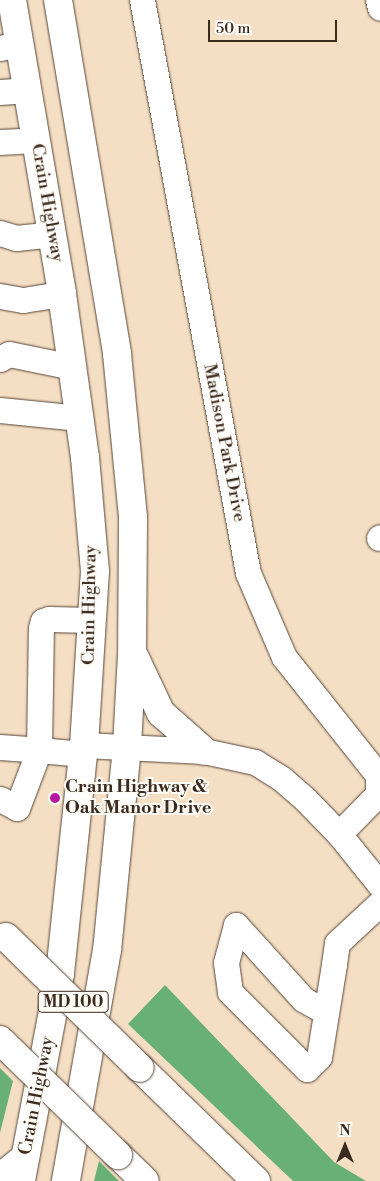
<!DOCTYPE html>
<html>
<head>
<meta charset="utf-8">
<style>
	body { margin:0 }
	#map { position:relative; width:380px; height:1181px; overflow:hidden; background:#f5dfc4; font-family:"Libre Bodoni",serif }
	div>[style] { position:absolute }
	.forest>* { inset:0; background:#69b076 }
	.roads { filter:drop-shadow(0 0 1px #574537) drop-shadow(0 0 1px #574537) }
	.minor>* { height:25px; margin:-12.5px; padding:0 12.5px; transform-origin:12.5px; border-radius:12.5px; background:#fff }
	.major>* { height:28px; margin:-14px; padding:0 14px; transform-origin:14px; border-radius:14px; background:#fff }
	.highway>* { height:28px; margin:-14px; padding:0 14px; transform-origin:14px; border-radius:14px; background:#fff }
	.bridges { filter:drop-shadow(0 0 1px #574537) drop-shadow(0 0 1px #574537) }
	.highway-bridge>* { height:28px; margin:-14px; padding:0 14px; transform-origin:14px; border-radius:14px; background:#fff }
	.dots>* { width:14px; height:14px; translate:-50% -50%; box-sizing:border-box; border:2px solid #fdfcf7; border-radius:50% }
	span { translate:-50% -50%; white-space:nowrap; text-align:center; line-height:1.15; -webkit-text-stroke:4px #fdfcf7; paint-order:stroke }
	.shield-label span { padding:1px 4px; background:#fdfcf7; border:1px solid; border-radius:4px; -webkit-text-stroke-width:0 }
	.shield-label { font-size:16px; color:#3b2a1e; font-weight:700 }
	.street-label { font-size:18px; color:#3b2a1e }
	.poi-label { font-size:18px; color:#3b2a1e; font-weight:700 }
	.left { translate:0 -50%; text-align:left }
	.north { position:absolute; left:320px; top:1121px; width:50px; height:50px; -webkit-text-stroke:4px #fdfcf7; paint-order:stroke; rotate:0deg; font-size:14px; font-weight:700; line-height:20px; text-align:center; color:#3b2a1e }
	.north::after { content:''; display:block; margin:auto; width:18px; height:22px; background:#3b2a1e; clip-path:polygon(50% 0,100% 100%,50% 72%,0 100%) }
	.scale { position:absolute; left:208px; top:20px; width:129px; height:22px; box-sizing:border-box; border:2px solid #3b2a1e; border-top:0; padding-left:6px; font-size:15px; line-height:18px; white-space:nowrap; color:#3b2a1e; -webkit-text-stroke:4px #fdfcf7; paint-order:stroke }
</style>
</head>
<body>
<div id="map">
	<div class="forest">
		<i style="clip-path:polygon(165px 985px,334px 1162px,366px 1181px,293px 1181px,128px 1024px)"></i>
		<i style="clip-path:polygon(0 1068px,13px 1081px,0 1133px)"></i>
		<i style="clip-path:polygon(99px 1161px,119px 1181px,94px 1181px)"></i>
	</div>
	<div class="roads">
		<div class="minor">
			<i style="left:142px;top:0;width:583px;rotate:79.52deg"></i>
			<i style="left:248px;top:573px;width:91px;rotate:66.8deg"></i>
			<i style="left:284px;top:657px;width:151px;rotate:51.5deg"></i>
			<i style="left:378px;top:775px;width:19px;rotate:90deg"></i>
			<i style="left:378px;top:794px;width:56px;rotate:134.3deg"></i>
			<i style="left:378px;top:0;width:8px;rotate:76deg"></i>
			<i style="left:0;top:48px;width:19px;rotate:-12deg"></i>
			<i style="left:0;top:92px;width:27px;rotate:-4deg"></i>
			<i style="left:0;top:142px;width:36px;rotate:-3deg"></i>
			<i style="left:0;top:233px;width:17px;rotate:17deg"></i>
			<i style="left:16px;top:238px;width:36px;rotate:-6deg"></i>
			<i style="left:0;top:296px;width:23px;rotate:10deg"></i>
			<i style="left:23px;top:300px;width:39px;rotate:-9deg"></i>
			<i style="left:0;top:359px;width:10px;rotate:-29deg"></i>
			<i style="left:9px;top:354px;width:65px;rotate:11.5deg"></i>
			<i style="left:0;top:410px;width:80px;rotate:5.7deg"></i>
			<i style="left:379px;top:538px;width:1px;rotate:-45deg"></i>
			<i style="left:84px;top:745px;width:120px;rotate:2.9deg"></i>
			<i style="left:204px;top:751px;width:52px;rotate:12.2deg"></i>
			<i style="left:255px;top:762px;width:32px;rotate:32deg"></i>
			<i style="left:282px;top:779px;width:30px;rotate:41deg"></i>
			<i style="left:305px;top:799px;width:49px;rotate:45.8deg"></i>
			<i style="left:339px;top:834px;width:65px;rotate:51.2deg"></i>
			<i style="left:0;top:747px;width:39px;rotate:4deg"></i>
			<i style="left:39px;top:750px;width:62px;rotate:110.8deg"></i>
			<i style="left:17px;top:808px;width:19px;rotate:-152deg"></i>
			<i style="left:83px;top:754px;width:44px;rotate:-174.8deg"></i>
			<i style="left:39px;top:750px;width:122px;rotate:-89.1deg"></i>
			<i style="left:41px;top:628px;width:7px;rotate:-74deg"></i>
			<i style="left:43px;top:621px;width:6px;rotate:-18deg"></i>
			<i style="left:49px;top:619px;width:43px;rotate:1.3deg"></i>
			<i style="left:326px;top:1012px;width:26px;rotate:-151deg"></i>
			<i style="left:303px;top:999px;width:100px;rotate:-132.2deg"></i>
			<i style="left:236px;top:925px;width:39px;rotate:105deg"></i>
			<i style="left:226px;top:963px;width:29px;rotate:82deg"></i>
			<i style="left:230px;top:992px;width:109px;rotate:45deg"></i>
			<i style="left:307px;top:1069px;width:17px;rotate:-45deg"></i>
			<i style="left:319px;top:1057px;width:94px;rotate:-80.8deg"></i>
			<i style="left:334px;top:964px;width:21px;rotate:-82deg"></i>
			<i style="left:337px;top:943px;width:59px;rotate:-42.9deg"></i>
			<i style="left:0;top:1175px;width:33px;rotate:-39deg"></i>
		</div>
		<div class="major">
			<i style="left:12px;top:0;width:298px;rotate:80.3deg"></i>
			<i style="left:62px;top:294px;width:165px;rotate:82deg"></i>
			<i style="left:85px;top:457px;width:114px;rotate:85deg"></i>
			<i style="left:95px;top:571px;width:174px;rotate:93.6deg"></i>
			<i style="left:84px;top:745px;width:230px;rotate:96deg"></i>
			<i style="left:60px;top:974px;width:211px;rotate:100.7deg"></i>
			<i style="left:58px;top:0;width:359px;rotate:80.5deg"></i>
			<i style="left:117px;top:354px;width:164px;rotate:84.4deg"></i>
			<i style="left:133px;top:517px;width:137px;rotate:90.4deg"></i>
			<i style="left:132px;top:654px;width:93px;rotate:93.1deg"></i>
			<i style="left:127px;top:747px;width:204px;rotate:95.6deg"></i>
			<i style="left:107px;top:950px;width:235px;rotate:100.1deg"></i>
			<i style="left:135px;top:658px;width:61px;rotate:64.7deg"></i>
			<i style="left:161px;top:713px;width:57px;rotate:41.5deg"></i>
		</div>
		<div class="highway">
			<i style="left:140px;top:1068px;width:162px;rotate:44.2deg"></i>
			<i style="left:118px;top:1155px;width:37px;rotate:44deg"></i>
		</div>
	</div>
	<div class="bridges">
		<div class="highway-bridge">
			<i style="left:6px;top:937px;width:187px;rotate:44.4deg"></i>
			<i style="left:0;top:1040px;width:165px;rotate:44.3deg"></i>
		</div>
	</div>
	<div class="dots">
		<i style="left:55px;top:798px;background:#b5179e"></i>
	</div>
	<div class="shield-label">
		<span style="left:73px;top:1002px">MD 100</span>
	</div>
	<div class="street-label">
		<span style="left:47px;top:203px;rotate:80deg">Crain Highway</span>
		<span style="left:224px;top:443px;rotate:79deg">Madison Park Drive</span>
		<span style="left:90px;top:605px;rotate:-89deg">Crain Highway</span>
		<span style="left:37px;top:1096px;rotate:-79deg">Crain Highway</span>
	</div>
	<div class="poi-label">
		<span class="left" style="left:65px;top:798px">Crain Highway &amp;<br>Oak Manor Drive</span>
	</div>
	<div class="north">N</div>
	<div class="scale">50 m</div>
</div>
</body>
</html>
